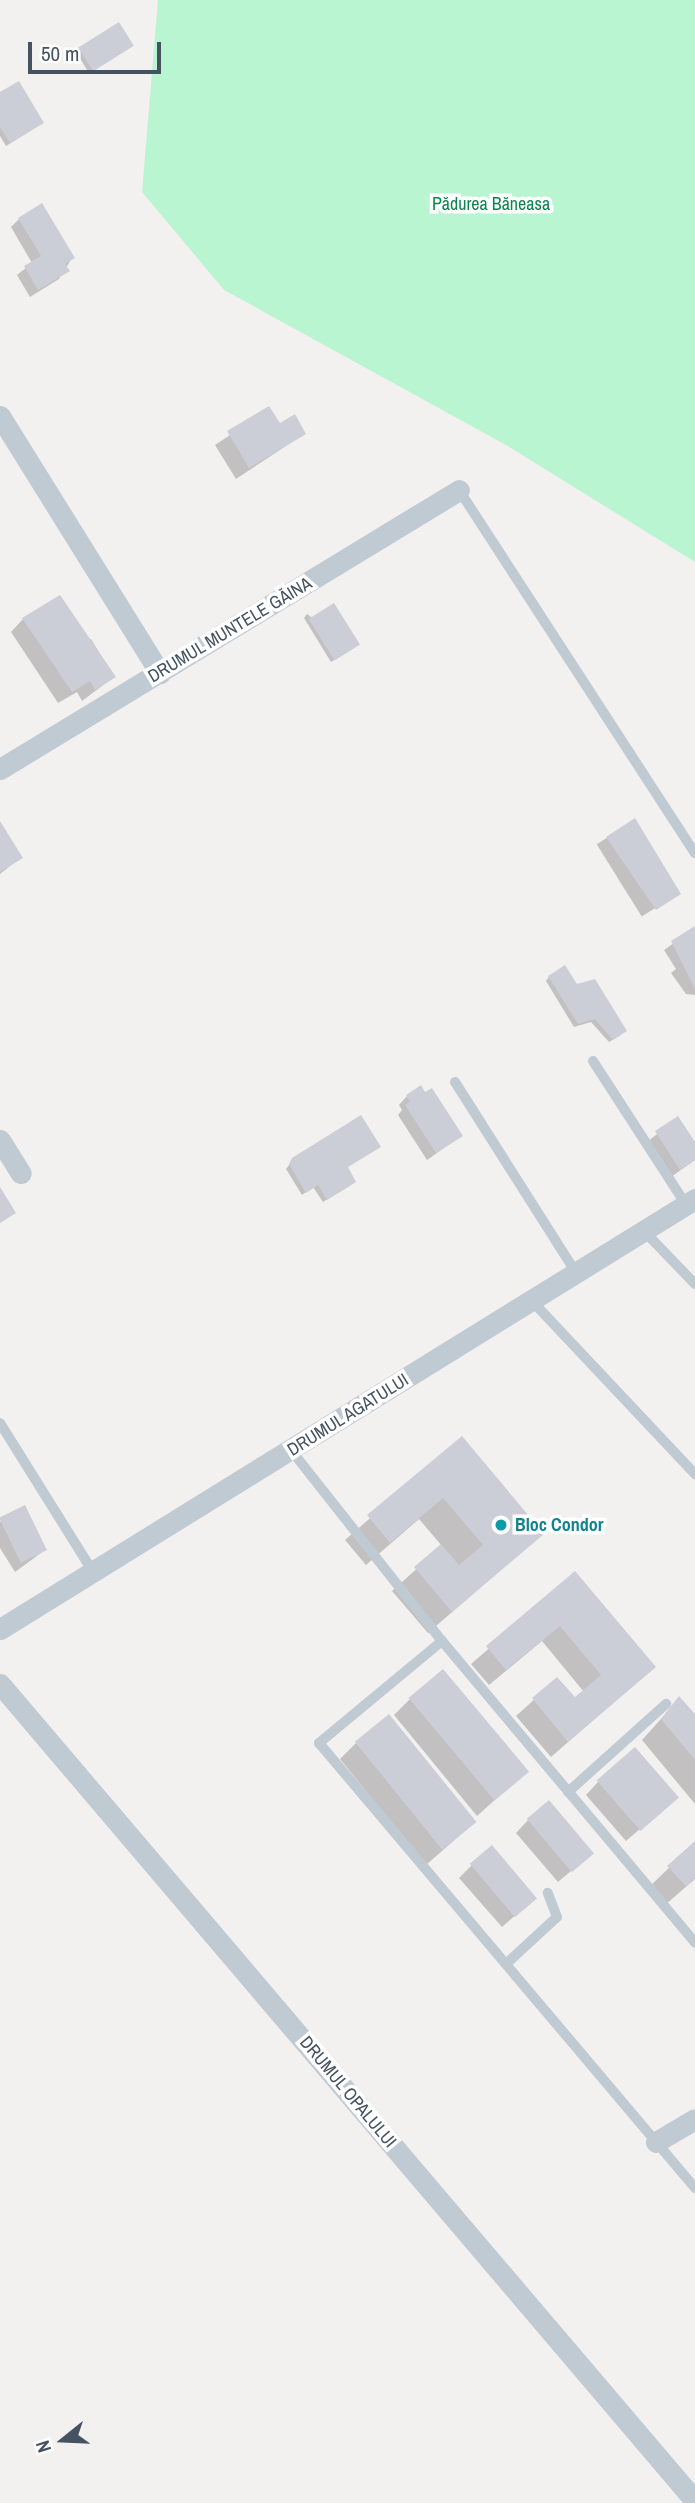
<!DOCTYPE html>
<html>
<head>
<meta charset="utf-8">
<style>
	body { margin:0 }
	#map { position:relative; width:695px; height:2503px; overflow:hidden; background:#f3f0f0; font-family:"Archivo Narrow",sans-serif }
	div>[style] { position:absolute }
	.green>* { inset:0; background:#baf5d2 }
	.shadow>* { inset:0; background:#0003; transform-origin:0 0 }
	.building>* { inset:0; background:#cbced6; transform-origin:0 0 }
	.lane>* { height:10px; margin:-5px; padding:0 5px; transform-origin:5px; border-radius:5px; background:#bfcad3 }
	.street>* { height:21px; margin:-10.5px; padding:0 10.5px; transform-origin:10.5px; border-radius:10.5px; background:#bfcad3 }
	.dots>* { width:19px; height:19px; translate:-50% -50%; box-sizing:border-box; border:4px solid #fff; border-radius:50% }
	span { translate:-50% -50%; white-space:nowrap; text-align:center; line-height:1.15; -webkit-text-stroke:7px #fff; paint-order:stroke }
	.park-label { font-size:18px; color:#0c854c }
	.street-label { font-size:18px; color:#455360 }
	.culture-label { font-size:18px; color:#0d838f; font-weight:700 }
	.left { translate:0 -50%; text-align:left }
	.north { position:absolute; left:28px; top:2405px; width:70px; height:70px; -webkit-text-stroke:5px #fff; paint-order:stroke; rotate:252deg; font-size:19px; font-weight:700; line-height:28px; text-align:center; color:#455360 }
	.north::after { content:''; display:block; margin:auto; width:24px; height:32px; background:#455360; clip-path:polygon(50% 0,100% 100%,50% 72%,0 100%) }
	.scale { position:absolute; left:28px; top:42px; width:133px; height:32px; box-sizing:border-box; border:4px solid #455360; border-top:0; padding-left:9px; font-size:21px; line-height:24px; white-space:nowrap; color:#455360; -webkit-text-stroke:5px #fff; paint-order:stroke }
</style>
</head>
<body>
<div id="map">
	<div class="green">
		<i style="clip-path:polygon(158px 0,695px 0,695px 562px,506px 445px,224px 290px,142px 192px)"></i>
	</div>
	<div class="shadow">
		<i style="clip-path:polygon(80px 48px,128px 49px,89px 73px,76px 52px)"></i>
		<i style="clip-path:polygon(0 94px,38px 126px,6px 146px,0 136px)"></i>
		<i style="clip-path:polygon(19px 219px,72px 258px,59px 279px,30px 297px,17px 275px,32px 263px,11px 227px)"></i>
		<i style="clip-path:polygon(269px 409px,279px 426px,304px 434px,236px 479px,215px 445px)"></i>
		<i style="clip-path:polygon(307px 614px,354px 648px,331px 662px,304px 618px)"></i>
		<i style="clip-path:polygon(23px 619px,85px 642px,91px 639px,114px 677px,82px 701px,77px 692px,58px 703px,11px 632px)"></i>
		<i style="left:634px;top:821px;width:85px;height:44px;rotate:58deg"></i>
		<i style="clip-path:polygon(0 824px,20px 858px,0 874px)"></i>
		<i style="clip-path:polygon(695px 928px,695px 995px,686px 994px,671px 973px,676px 969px,664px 950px)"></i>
		<i style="clip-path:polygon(549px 977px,577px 986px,621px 1035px,609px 1042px,591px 1022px,574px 1027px,546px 981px)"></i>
		<i style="clip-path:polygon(407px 1096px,461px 1136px,427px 1160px,398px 1115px,402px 1110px,399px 1105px)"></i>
		<i style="clip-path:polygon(677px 1119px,695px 1146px,695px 1160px,671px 1177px,648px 1141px)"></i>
		<i style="clip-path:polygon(293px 1160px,346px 1168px,351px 1185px,323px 1202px,313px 1187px,302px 1195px,286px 1169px)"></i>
		<i style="clip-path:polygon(462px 1438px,542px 1534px,428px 1633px,392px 1591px,442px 1546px,419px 1519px,366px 1565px,345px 1540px)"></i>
		<i style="clip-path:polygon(24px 1507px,45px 1550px,15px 1572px,0 1548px,0 1522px)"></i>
		<i style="clip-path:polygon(575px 1574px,654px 1667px,551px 1757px,516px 1716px,557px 1679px,574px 1700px,584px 1692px,542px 1641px,489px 1685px,471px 1664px)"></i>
		<i style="clip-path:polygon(410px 1699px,526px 1772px,477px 1816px,394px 1715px)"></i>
		<i style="clip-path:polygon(679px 1699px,695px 1717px,695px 1804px,642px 1740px)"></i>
		<i style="clip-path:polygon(356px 1743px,475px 1822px,426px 1865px,340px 1759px)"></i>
		<i style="clip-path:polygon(598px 1782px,677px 1797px,626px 1841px,586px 1795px)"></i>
		<i style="clip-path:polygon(528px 1820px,592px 1853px,558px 1882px,516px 1833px)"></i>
		<i style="clip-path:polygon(695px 1843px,695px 1879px,665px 1905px,649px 1887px)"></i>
		<i style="clip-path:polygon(472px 1865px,535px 1898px,502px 1927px,459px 1878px)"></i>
	</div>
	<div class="building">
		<i style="left:119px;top:22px;width:28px;height:48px;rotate:58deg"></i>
		<i style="clip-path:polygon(19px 81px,44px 123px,10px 143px,0 127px,0 92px)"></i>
		<i style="clip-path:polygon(42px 203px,75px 258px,65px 264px,70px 271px,38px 290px,24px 266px,41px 256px,18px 218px)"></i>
		<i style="clip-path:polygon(269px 406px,280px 423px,295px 414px,306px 434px,249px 468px,227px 431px)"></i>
		<i style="clip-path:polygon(60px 595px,116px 677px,95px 690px,90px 681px,72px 692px,22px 618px)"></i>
		<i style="left:334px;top:603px;width:49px;height:30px;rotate:58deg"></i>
		<i style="clip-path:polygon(635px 818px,681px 894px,656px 910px,606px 837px)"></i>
		<i style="clip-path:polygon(0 821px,23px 858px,0 872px)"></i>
		<i style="clip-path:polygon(695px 926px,695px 989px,671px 941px)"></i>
		<i style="clip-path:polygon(565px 965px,577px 984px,595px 979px,627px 1031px,613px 1040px,595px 1019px,578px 1024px,548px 976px)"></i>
		<i style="clip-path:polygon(421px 1085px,425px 1092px,432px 1088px,463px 1136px,436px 1153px,405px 1105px,410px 1102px,406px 1095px)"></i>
		<i style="clip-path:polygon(361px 1115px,381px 1147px,348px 1167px,356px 1182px,327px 1200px,318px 1185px,306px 1193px,289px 1164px,292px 1158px)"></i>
		<i style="clip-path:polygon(678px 1116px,695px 1142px,695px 1160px,680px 1170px,655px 1131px)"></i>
		<i style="clip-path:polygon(0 1187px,16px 1213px,0 1223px)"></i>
		<i style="clip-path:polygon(462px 1436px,544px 1534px,452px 1612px,414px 1567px,441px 1544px,459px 1565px,483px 1545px,443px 1498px,390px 1543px,367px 1515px)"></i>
		<i style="left:25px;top:1505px;width:50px;height:29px;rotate:64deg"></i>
		<i style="clip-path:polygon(575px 1571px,656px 1667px,568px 1742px,532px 1698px,557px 1677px,575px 1697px,601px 1675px,560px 1626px,506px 1670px,486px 1646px)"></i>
		<i style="left:443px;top:1669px;width:134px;height:45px;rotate:50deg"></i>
		<i style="clip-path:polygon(679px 1696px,695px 1714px,695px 1760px,661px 1719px)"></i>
		<i style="left:389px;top:1714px;width:139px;height:44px;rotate:51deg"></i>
		<i style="left:635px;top:1747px;width:67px;height:51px;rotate:49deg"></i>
		<i style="left:549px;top:1800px;width:70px;height:29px;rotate:50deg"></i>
		<i style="clip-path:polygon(695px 1841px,695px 1878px,686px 1886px,667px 1866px)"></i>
		<i style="left:492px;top:1845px;width:70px;height:29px;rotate:50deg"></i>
	</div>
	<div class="lane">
		<i style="left:459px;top:490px;width:433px;rotate:57deg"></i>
		<i style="left:593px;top:1061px;width:171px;rotate:57.1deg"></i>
		<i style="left:455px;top:1082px;width:226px;rotate:57.6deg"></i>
		<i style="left:644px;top:1231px;width:74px;rotate:46.1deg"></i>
		<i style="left:532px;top:1301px;width:238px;rotate:46.7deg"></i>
		<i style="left:0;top:1423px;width:176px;rotate:58deg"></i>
		<i style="left:291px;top:1450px;width:243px;rotate:51.7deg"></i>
		<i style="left:442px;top:1641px;width:394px;rotate:50deg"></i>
		<i style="left:442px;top:1641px;width:160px;rotate:140.3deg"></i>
		<i style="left:319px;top:1743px;width:583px;rotate:49.8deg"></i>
		<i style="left:568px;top:1792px;width:132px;rotate:-41.9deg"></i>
		<i style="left:506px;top:1964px;width:69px;rotate:-42.7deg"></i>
		<i style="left:557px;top:1917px;width:26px;rotate:-111deg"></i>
	</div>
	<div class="street">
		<i style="left:0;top:416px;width:303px;rotate:58.1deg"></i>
		<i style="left:0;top:769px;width:537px;rotate:-31.29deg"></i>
		<i style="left:0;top:1140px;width:39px;rotate:58deg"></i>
		<i style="left:0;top:1629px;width:817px;rotate:-31.75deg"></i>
		<i style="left:0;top:1684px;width:1073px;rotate:49.61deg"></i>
		<i style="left:656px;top:2142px;width:45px;rotate:-30.5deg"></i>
	</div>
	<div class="dots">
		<i style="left:501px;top:1525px;background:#0f9aa8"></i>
	</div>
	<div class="park-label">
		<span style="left:491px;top:204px">Pădurea Băneasa</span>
	</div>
	<div class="street-label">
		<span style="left:230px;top:630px;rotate:-31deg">DRUMUL MUNTELE GĂINA</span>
		<span style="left:348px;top:1415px;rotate:-32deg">DRUMUL AGATULUI</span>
		<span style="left:348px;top:2092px;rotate:50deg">DRUMUL OPALULUI</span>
	</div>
	<div class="culture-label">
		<span class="left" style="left:515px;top:1525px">Bloc Condor</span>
	</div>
	<div class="north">N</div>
	<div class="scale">50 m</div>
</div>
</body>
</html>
